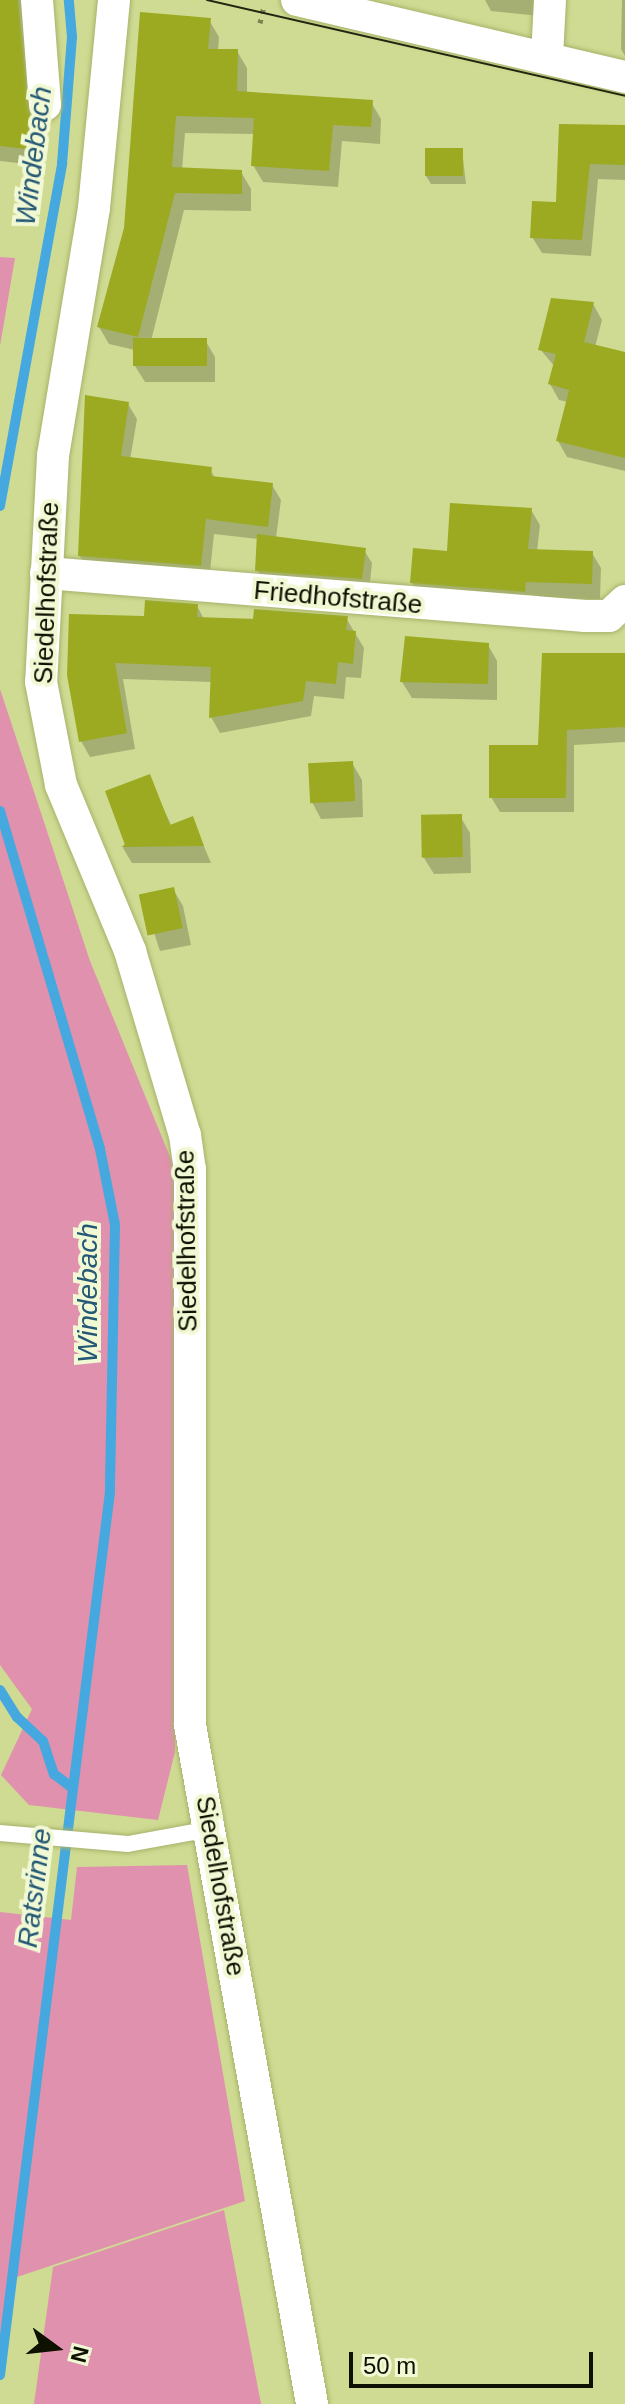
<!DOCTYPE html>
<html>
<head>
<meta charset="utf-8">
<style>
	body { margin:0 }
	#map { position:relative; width:625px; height:2404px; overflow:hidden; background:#cfdb92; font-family:Arial,sans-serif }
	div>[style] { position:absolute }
	.green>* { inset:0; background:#e091ae }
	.shadow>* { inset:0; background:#0003 }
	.stream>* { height:10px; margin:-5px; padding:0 5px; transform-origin:5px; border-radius:5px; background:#45a8de }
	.building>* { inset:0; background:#9baa21; transform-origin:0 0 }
	.path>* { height:5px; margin-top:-2.5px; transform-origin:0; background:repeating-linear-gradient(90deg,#7b8352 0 4px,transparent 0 10px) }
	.roads { filter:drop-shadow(0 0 2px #a7b26b) drop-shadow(0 0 2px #a7b26b) }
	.lane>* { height:16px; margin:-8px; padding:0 8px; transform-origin:8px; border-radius:8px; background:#fff }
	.street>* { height:32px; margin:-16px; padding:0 16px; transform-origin:16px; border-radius:16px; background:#fff }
	.tram>* { height:2px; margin:-1px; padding:0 1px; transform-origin:1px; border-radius:1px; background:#22250f }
	span { translate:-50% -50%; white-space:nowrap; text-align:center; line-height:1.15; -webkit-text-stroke:8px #f1f8d4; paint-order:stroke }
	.street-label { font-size:26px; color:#0e1000 }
	.water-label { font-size:28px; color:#235774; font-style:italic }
	.north { position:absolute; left:16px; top:2308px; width:80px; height:80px; -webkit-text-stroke:6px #f1f8d4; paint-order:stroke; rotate:105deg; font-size:22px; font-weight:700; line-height:32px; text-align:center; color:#0e1000 }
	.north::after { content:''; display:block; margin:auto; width:28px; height:36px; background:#0e1000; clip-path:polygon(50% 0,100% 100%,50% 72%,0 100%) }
	.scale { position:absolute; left:349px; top:2352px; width:244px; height:36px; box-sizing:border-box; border:4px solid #0e1000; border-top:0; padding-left:10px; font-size:24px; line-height:28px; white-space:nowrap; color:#0e1000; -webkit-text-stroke:6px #f1f8d4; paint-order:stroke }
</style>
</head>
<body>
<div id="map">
	<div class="green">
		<i style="clip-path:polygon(0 257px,15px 258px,0 346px)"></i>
		<i style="clip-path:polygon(0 689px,90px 961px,175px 1169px,175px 1752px,158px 1820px,29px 1805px,1px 1775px,32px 1709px,0 1665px)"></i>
		<i style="clip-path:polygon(187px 1865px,245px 2201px,8px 2280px,0 2337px,0 1912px,71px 1920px,77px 1867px)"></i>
		<i style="clip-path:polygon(224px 2210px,261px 2404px,34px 2404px,53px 2267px)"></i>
	</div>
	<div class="shadow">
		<i style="clip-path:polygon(0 0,38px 0,26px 19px,38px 135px,35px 165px,0 161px)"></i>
		<i style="clip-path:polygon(485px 0,541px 0,540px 16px,491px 11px)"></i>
		<i style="clip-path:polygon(622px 0,625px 0,625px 56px,621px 49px)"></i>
		<i style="clip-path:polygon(209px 20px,219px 37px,218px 51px,237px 51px,247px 68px,247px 93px,371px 102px,381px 119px,380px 144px,342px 141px,338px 187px,263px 182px,253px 165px,255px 134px,185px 133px,182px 170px,241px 172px,251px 189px,251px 211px,184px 210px,151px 341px,205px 340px,215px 357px,215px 382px,145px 382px,135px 366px,135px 350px,109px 344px,99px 327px)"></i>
		<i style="clip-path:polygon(561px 126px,625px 127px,625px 180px,598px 179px,591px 256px,542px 253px,532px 237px,558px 204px)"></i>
		<i style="clip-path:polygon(462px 150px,466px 184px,431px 184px,426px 176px)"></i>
		<i style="clip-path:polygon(593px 304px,602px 320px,595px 347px,625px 354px,625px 471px,567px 457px,558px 441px,568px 402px,559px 400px,550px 384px,555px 367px,540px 349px)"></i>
		<i style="clip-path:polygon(128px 404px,137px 419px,130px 460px,210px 469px,215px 478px,272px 485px,281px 500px,276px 538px,364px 550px,372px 563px,369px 592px,265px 583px,257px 570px,259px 539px,214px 534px,209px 581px,88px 571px,80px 556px)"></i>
		<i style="clip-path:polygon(531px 510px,540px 525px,537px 551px,592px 553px,601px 568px,600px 599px,421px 598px,412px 583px,449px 554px)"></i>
		<i style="clip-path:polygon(197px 606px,204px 619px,346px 618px,364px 648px,361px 678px,346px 677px,344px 699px,314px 696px,311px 716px,220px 733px,211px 717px,212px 682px,123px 679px,135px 749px,90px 757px,81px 741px,69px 675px,146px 618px)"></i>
		<i style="clip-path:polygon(488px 645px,497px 661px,497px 700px,412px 698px,402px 682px)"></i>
		<i style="clip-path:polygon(625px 655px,625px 742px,574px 745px,574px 812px,500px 812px,491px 797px)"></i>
		<i style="clip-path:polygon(352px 763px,362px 780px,363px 817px,321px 819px,312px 802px)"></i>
		<i style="clip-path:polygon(149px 777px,172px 827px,192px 818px,211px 863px,132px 863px,123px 848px)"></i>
		<i style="clip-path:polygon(460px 816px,470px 833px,471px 873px,434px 874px,424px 858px)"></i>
		<i style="clip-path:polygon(173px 889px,183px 906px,191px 945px,160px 951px,142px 896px)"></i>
	</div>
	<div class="stream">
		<i style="left:0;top:506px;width:348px;rotate:-79.7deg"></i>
		<i style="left:62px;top:164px;width:127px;rotate:-85.5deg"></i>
		<i style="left:72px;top:37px;width:37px;rotate:-95deg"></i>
		<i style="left:0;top:811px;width:352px;rotate:73.5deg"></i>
		<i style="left:100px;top:1149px;width:77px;rotate:78.8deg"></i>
		<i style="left:115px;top:1225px;width:267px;rotate:91.1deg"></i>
		<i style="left:110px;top:1492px;width:890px;rotate:97.1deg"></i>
		<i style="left:0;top:1690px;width:32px;rotate:58deg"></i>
		<i style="left:17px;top:1717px;width:35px;rotate:43deg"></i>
		<i style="left:43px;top:1741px;width:35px;rotate:72deg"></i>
		<i style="left:54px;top:1774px;width:21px;rotate:37deg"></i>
	</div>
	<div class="building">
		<i style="clip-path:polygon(0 0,18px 0,30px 116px,26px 149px,0 146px)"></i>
		<i style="clip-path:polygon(140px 12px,211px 18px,208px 49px,238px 49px,237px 91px,373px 100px,371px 127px,333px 125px,329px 171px,251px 166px,254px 118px,176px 116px,172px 167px,242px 170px,242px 194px,175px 193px,138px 337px,97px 327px,124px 228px)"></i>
		<i style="clip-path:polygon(559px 124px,625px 125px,625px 165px,590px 164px,582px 240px,530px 238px,532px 201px,556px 202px)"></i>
		<i style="left:425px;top:148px;width:38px;height:28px"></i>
		<i style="clip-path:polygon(551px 298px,594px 302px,584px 342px,625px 352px,625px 458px,556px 441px,569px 390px,548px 384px,556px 354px,538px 350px)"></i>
		<i style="left:207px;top:338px;width:28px;height:74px;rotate:90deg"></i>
		<i style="clip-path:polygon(85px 395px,129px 402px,121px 456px,212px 467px,211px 476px,273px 483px,268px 527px,206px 519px,201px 566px,78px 556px)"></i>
		<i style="clip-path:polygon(450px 503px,532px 508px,528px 549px,593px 551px,592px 584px,526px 582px,525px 592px,410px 583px,413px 548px,447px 551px)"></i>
		<i style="clip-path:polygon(257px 534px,366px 548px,362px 579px,255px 571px)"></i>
		<i style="clip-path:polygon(145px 600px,198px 604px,197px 617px,253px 619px,254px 609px,348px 616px,346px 630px,356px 631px,353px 664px,338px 662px,336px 684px,306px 681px,303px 701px,209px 718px,211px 667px,115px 663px,127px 733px,79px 742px,67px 675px,69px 614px,144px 616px)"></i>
		<i style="clip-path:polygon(405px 636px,489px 643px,488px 684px,400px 682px)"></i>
		<i style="clip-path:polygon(542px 653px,625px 653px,625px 727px,567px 730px,566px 798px,489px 798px,489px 745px,538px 745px)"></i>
		<i style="left:353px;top:761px;width:40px;height:45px;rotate:87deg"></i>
		<i style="clip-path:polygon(150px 774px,170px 825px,193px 816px,204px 846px,121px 847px,125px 845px,105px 791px)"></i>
		<i style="left:462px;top:814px;width:43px;height:41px;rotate:89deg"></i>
		<i style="left:174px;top:887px;width:42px;height:36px;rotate:78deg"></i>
	</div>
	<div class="path">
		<i style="left:260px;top:23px;width:18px;rotate:-77deg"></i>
	</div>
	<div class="roads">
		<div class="lane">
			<i style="left:0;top:1833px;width:128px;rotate:4.9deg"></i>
			<i style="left:128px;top:1844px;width:83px;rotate:-10.4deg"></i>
		</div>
		<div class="street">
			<i style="left:37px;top:0;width:105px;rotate:85.6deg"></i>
			<i style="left:114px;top:0;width:209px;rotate:95.5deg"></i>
			<i style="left:94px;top:208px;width:251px;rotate:99.4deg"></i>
			<i style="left:53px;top:456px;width:226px;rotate:93deg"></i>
			<i style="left:41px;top:682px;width:105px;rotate:79deg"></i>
			<i style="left:61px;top:785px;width:180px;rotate:67.4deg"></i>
			<i style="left:130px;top:951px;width:192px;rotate:73.4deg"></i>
			<i style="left:185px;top:1135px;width:34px;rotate:82deg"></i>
			<i style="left:190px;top:1169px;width:556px;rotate:90deg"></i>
			<i style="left:190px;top:1725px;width:690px;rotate:79.81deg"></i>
			<i style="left:297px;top:0;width:337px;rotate:13.2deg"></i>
			<i style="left:547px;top:57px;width:57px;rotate:-87deg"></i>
			<i style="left:46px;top:573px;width:541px;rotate:4.56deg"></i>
			<i style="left:585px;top:616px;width:24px"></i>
			<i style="left:609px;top:616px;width:22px;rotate:-43deg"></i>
		</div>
	</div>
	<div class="tram">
		<i style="left:207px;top:0;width:429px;rotate:12.9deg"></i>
	</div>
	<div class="street-label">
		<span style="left:47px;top:593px;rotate:-88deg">Siedelhofstraße</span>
		<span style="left:338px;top:598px;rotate:5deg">Friedhofstraße</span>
		<span style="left:187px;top:1241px;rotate:-91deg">Siedelhofstraße</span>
		<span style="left:220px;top:1886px;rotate:80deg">Siedelhofstraße</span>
	</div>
	<div class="water-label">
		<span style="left:34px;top:156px;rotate:-83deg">Windebach</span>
		<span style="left:88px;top:1293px;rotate:-90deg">Windebach</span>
		<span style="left:35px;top:1888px;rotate:-83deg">Ratsrinne</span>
	</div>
	<div class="north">N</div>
	<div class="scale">50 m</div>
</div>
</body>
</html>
